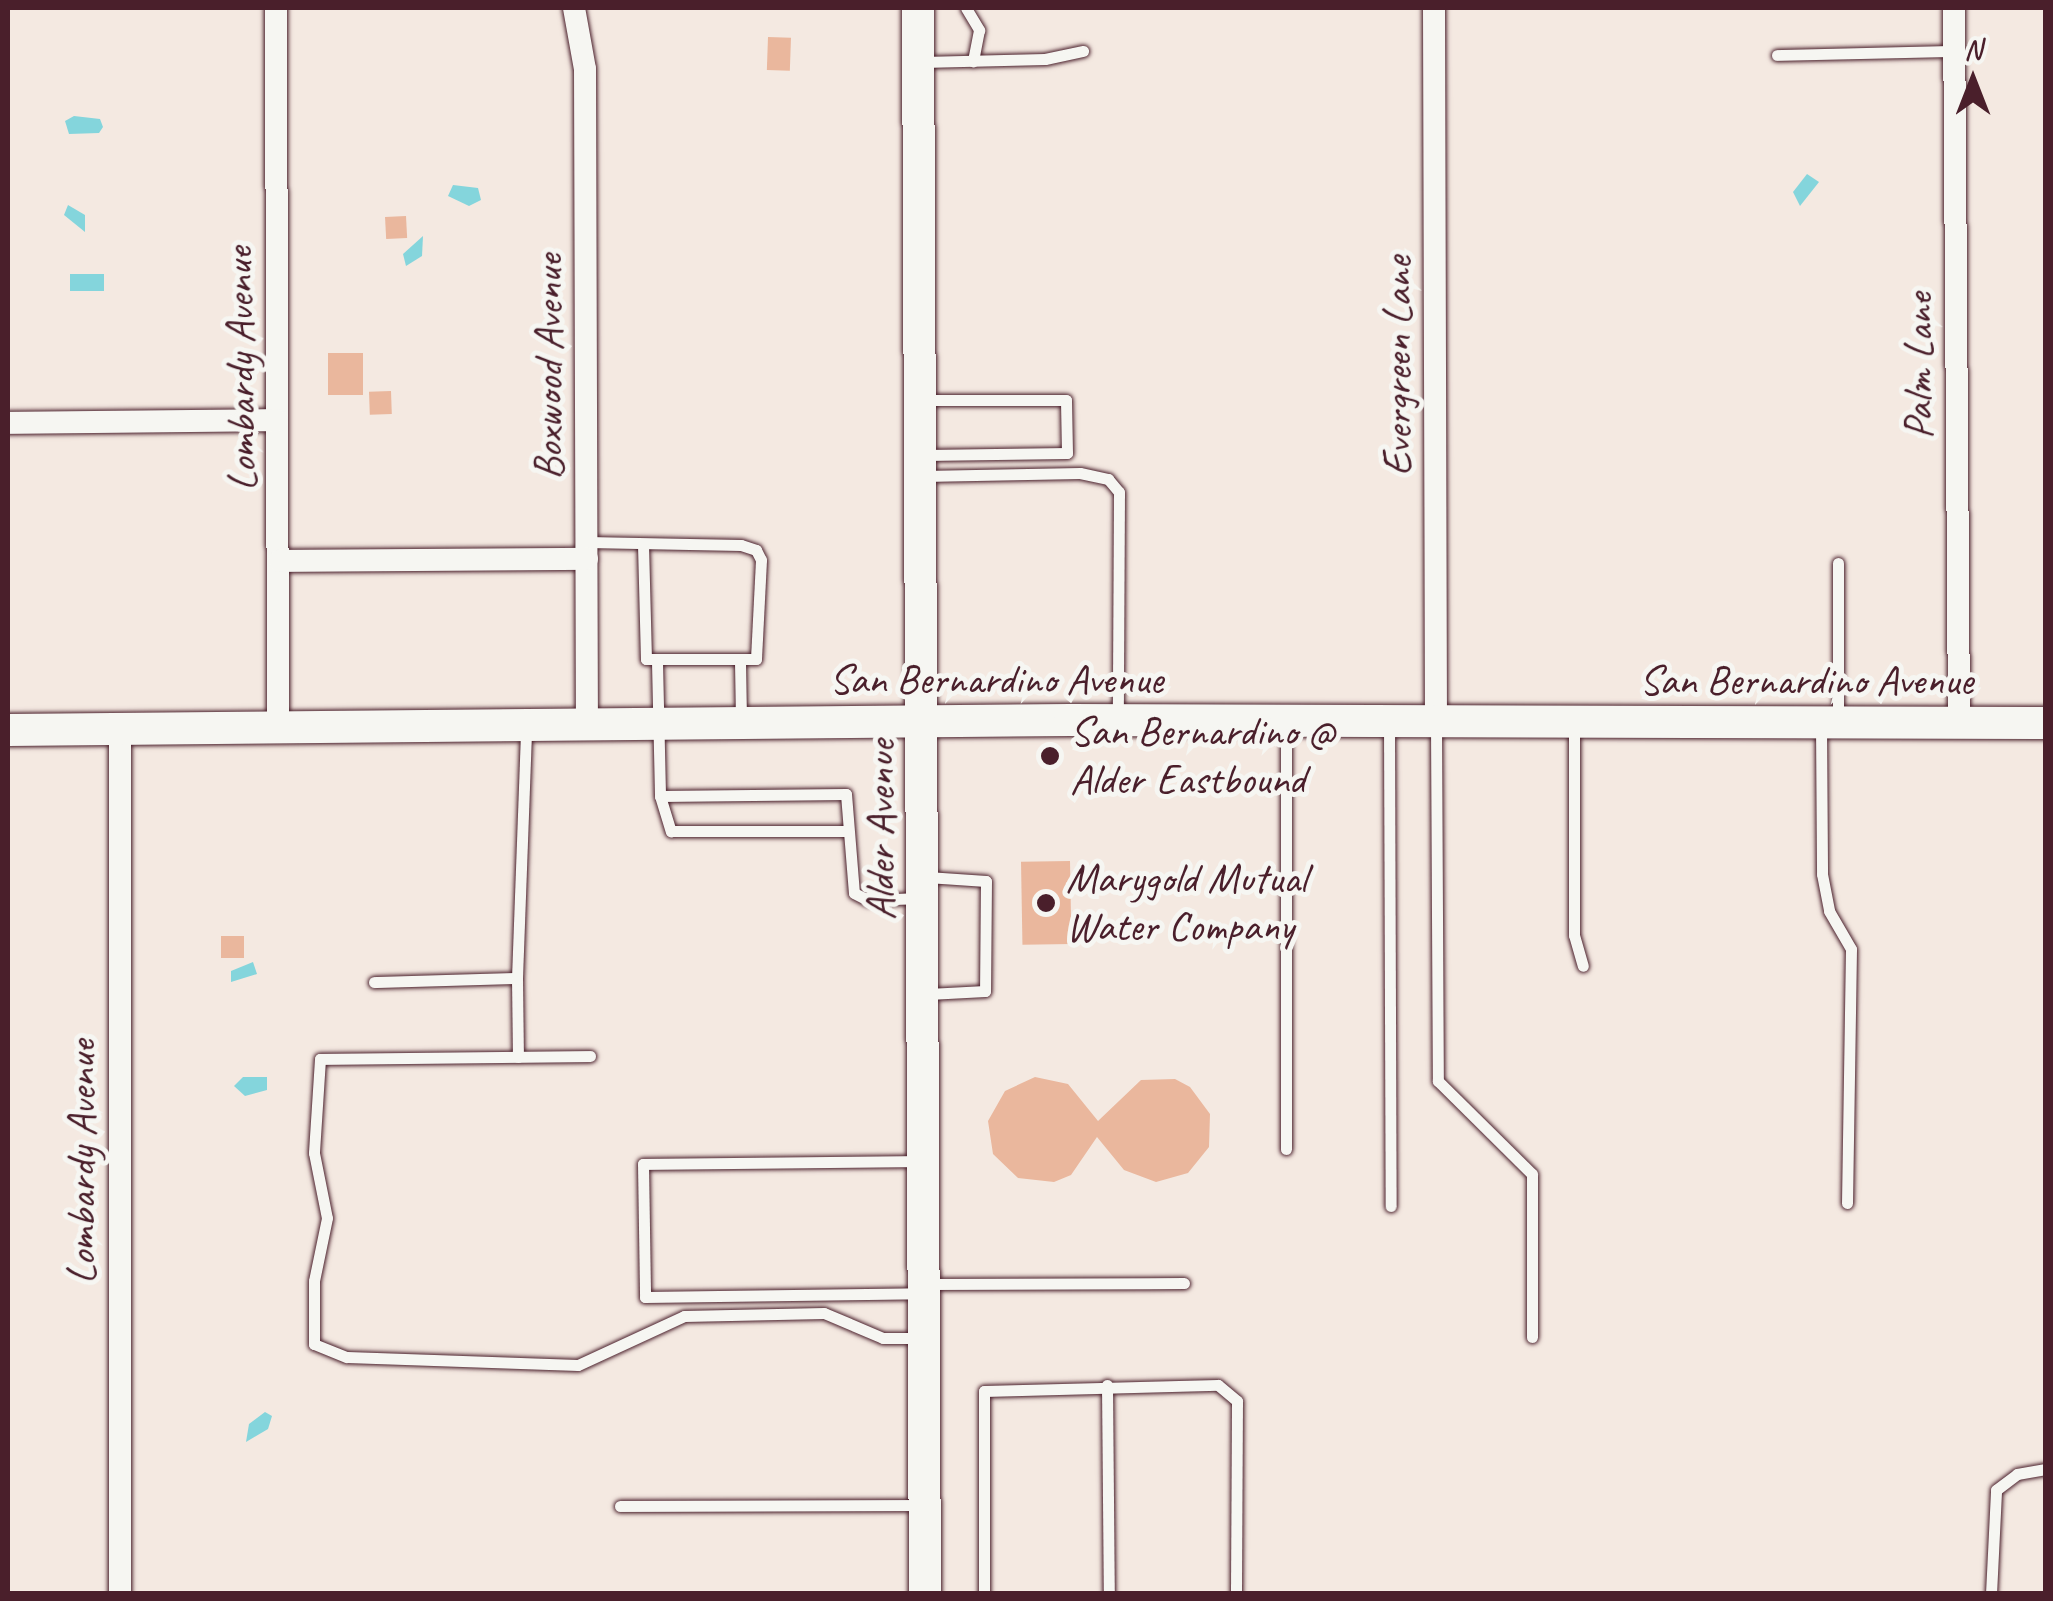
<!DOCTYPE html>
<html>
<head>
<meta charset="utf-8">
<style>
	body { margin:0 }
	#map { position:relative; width:2053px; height:1601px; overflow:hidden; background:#f4e9e1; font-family:Caveat,sans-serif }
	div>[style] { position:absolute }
	.water>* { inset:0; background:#84d5dc; transform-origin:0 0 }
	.building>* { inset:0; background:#eab79d; transform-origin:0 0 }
	.roads { filter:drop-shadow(0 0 2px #4a1f2b) drop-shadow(0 0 2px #4a1f2b) }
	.lane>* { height:11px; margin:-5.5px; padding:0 5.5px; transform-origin:5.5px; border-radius:5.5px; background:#f6f6f2 }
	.street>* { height:22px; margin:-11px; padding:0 11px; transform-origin:11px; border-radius:11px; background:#f6f6f2 }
	.secondary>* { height:32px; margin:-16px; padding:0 16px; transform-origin:16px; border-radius:16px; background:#f6f6f2 }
	.dots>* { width:28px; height:28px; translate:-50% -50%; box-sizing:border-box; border:5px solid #f6f6f2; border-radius:50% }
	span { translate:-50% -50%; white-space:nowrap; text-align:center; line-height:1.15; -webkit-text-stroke:10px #f6f6f2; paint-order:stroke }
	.street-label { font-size:42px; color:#4a1f2b }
	.poi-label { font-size:42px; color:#4a1f2b }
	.left { translate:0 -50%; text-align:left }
	.frame { position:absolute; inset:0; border:10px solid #4a1f2b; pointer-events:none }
	.north { position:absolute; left:1923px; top:30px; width:100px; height:100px; -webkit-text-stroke:8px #f6f6f2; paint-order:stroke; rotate:0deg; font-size:28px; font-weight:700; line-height:40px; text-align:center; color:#4a1f2b }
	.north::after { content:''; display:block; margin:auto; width:35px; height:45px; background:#4a1f2b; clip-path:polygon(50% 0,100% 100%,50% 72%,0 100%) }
</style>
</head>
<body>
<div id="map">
	<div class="water">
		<i style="clip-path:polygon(74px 116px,100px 119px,103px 127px,99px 133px,69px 134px,65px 121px)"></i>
		<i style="clip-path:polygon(1807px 174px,1819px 182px,1800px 206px,1793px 192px)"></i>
		<i style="clip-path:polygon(453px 185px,478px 188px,481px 200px,469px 206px,448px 196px)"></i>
		<i style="clip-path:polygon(68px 205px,85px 215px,85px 232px,64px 215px)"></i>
		<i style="clip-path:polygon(423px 236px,422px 256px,406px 266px,403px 254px)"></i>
		<i style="left:104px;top:274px;width:17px;height:34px;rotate:90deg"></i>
		<i style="clip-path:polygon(253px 962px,257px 974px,231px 982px,231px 971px)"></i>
		<i style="clip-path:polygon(243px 1077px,267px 1077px,267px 1090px,245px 1096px,234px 1086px)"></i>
		<i style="clip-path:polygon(265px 1412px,272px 1416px,268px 1429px,246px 1442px,249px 1424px)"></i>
	</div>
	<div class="building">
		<i style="left:768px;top:37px;width:23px;height:33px;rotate:2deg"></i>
		<i style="left:406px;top:216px;width:22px;height:21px;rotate:87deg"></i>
		<i style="left:328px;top:353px;width:35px;height:42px"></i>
		<i style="left:391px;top:391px;width:23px;height:22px;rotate:88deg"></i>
		<i style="left:1070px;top:861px;width:83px;height:49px;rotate:89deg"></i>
		<i style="left:221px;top:936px;width:23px;height:22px"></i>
		<i style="clip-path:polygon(1035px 1077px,1068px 1084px,1098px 1121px,1141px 1080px,1175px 1079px,1190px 1087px,1210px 1114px,1209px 1147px,1188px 1173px,1156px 1182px,1124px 1170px,1097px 1137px,1071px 1175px,1054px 1182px,1018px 1178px,993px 1154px,988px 1121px,1005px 1091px)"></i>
	</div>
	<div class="roads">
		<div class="lane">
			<i style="left:966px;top:8px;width:26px;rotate:59deg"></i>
			<i style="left:979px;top:30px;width:32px;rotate:101deg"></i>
			<i style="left:1777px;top:55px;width:178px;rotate:-1.3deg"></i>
			<i style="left:922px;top:62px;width:123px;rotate:-1.4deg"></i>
			<i style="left:1045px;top:59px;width:39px;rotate:-12deg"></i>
			<i style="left:925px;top:455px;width:142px;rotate:-0.8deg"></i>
			<i style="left:1067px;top:453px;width:53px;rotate:-91.1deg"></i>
			<i style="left:1066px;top:400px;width:141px;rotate:180deg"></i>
			<i style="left:923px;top:476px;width:157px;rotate:-1.1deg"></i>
			<i style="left:1080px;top:473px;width:29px;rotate:12deg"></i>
			<i style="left:1108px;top:479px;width:17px;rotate:50deg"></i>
			<i style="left:1119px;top:492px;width:224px;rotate:90.3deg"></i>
			<i style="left:587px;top:542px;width:154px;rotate:1.1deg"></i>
			<i style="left:741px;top:545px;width:16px;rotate:18deg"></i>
			<i style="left:756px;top:550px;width:11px;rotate:63deg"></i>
			<i style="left:761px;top:560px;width:99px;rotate:92.9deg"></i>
			<i style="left:756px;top:659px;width:110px;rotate:180deg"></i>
			<i style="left:646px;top:659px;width:115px;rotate:-91.5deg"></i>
			<i style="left:657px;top:662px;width:134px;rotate:88.7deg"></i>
			<i style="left:660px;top:796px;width:37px;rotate:73deg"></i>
			<i style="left:671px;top:831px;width:175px"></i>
			<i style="left:740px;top:662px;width:60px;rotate:89deg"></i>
			<i style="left:1838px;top:718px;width:155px;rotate:-90deg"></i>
			<i style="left:1286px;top:724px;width:425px;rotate:90deg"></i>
			<i style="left:1436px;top:724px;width:357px;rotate:89.7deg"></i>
			<i style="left:1438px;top:1081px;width:132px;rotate:44.7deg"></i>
			<i style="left:1532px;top:1174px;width:163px;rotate:90deg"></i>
			<i style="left:1574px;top:724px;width:211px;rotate:90deg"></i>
			<i style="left:1574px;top:935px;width:32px;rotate:74deg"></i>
			<i style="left:1821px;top:724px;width:150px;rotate:89.6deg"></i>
			<i style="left:1822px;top:874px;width:38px;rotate:79deg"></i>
			<i style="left:1829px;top:911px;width:44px;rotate:59.9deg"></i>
			<i style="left:1851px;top:949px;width:254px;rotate:90.9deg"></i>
			<i style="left:1389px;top:725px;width:481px;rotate:89.8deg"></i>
			<i style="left:660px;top:796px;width:186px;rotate:-0.6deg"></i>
			<i style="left:846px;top:794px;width:99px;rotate:85.4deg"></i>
			<i style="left:854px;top:893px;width:16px;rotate:27deg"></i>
			<i style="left:868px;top:900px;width:53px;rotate:-2.2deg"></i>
			<i style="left:927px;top:877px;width:59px;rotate:3.9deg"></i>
			<i style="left:986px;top:881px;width:110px;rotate:90.5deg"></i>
			<i style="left:985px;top:991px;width:57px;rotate:177deg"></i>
			<i style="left:517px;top:978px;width:79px;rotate:89.3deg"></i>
			<i style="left:374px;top:982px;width:143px;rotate:-1.6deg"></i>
			<i style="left:517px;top:978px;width:251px;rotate:-87.9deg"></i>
			<i style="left:590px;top:1056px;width:270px;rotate:179.4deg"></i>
			<i style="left:320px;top:1059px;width:94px;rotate:93.7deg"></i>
			<i style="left:314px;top:1153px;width:66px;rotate:78.7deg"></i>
			<i style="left:327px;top:1218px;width:64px;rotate:101.7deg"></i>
			<i style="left:314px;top:1281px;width:63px;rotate:90deg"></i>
			<i style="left:314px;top:1344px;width:35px;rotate:22deg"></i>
			<i style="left:347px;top:1357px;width:231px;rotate:2deg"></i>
			<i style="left:578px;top:1365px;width:117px;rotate:-24.8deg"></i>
			<i style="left:684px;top:1316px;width:140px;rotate:-1.2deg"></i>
			<i style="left:824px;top:1313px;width:64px;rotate:23deg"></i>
			<i style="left:883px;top:1338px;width:37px"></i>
			<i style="left:920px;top:1161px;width:277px;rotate:179.4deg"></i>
			<i style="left:643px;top:1164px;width:133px;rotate:89.1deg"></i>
			<i style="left:645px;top:1297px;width:277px;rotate:-0.8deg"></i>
			<i style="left:929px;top:1284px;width:255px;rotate:-0.2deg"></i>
			<i style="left:1107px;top:1385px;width:209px;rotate:89.5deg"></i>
			<i style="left:620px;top:1506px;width:301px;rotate:-0.2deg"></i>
			<i style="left:984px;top:1594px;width:203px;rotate:-90deg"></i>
			<i style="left:984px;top:1391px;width:234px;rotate:-1.5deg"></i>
			<i style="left:1218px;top:1385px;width:25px;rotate:40deg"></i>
			<i style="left:1237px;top:1401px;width:193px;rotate:90.3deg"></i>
			<i style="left:1991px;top:1594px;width:104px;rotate:-87.2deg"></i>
			<i style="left:1996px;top:1490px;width:26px;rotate:-37deg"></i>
			<i style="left:2017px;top:1474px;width:29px;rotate:-10deg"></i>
		</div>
		<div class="street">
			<i style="left:276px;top:8px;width:721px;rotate:89.84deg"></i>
			<i style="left:574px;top:8px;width:62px;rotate:79.8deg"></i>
			<i style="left:585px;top:69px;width:658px;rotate:89.83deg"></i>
			<i style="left:1434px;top:8px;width:716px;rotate:89.84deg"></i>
			<i style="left:1954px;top:8px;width:715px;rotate:89.6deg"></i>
			<i style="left:8px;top:423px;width:269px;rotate:-0.6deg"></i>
			<i style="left:280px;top:561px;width:307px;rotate:-0.4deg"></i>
			<i style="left:120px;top:730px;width:864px;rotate:90deg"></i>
		</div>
		<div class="secondary">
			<i style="left:918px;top:8px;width:1586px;rotate:89.75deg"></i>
			<i style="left:8px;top:730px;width:1062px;rotate:-0.54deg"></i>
			<i style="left:1070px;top:720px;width:976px;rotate:0.18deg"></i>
		</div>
	</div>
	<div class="dots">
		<i style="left:1050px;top:756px;background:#4a1f2b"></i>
		<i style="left:1046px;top:903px;background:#4a1f2b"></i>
	</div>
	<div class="street-label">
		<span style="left:1398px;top:366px;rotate:-90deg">Evergreen Lane</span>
		<span style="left:1919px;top:366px;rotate:-90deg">Palm Lane</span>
		<span style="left:549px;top:367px;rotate:-90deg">Boxwood Avenue</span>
		<span style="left:241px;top:369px;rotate:-91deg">Lombardy Avenue</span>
		<span style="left:996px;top:680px">San Bernardino Avenue</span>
		<span style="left:1806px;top:681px">San Bernardino Avenue</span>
		<span style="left:881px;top:830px;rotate:-90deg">Alder Avenue</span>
		<span style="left:82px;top:1162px;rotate:-90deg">Lombardy Avenue</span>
	</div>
	<div class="poi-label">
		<span class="left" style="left:1070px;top:756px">San Bernardino @<br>Alder Eastbound</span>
		<span class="left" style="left:1066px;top:903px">Marygold Mutual<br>Water Company</span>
	</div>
	<div class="frame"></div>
	<div class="north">N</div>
</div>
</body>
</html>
